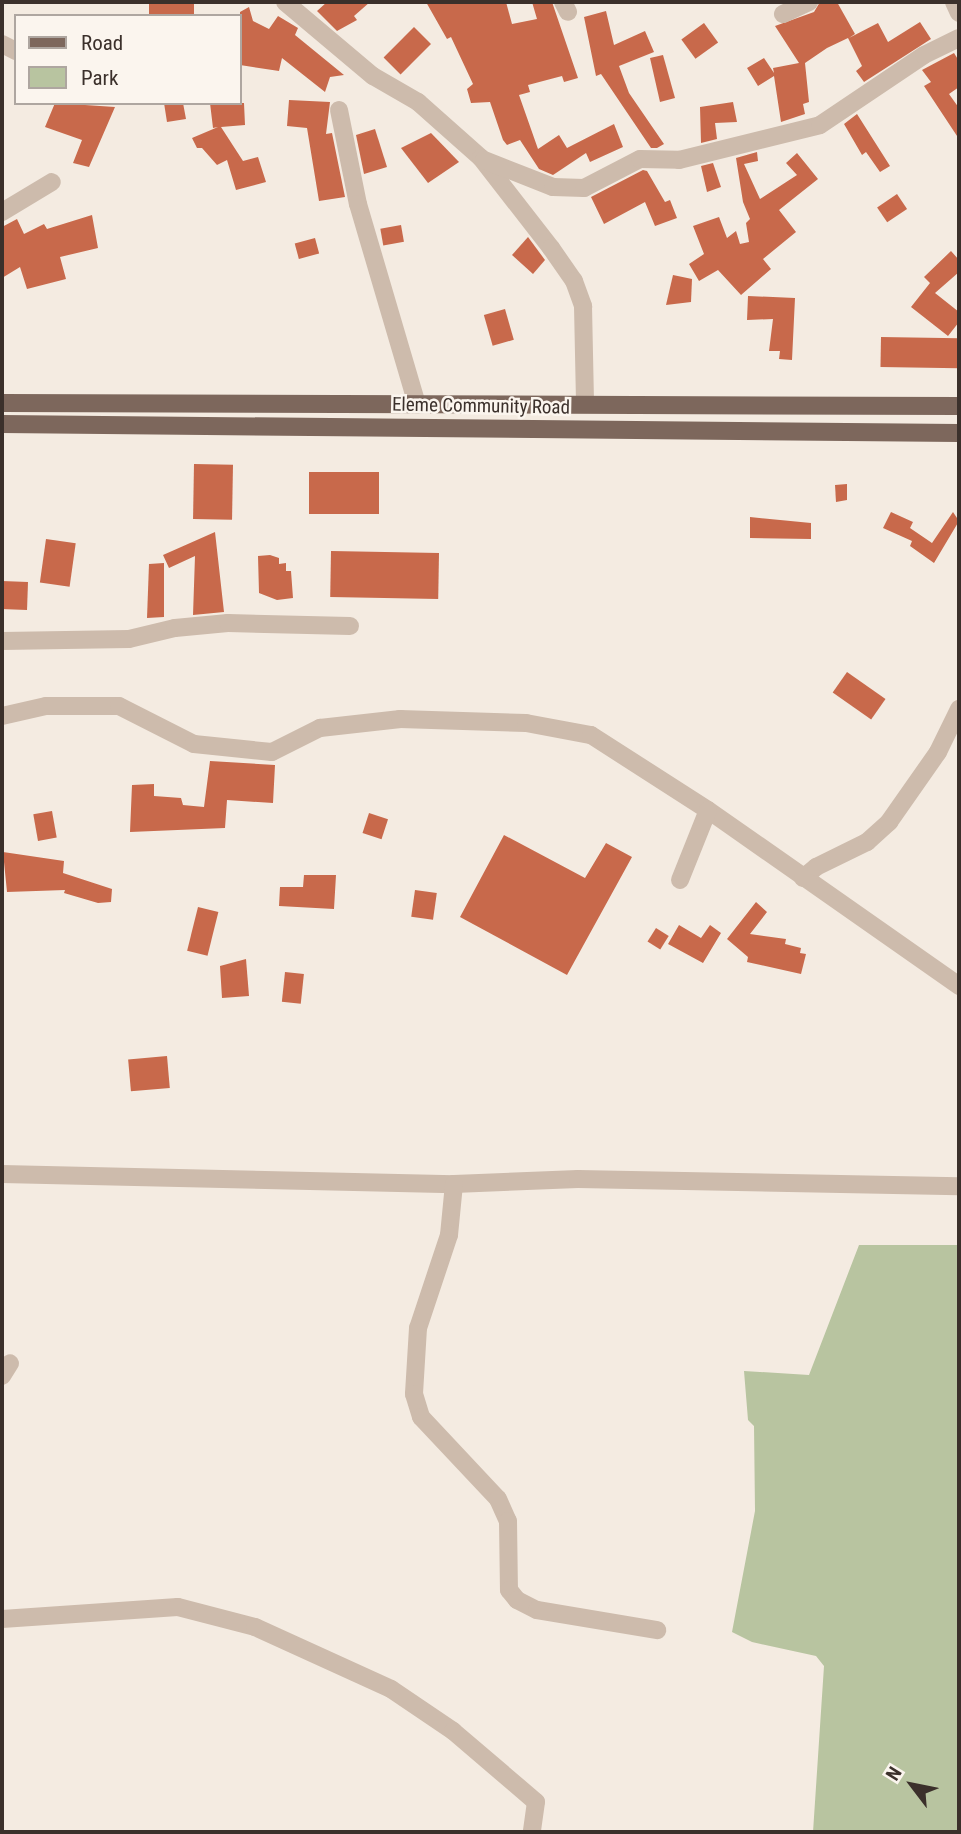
<!DOCTYPE html>
<html>
<head>
<meta charset="utf-8">
<style>
	body { margin:0 }
	#map { position:relative; width:961px; height:1834px; overflow:hidden; background:#f4ebe1; font-family:"Roboto Condensed",sans-serif }
	div>[style] { position:absolute }
	.green>* { inset:0; background:#b8c4a0 }
	.building>* { inset:0; background:#c8694b; transform-origin:0 0 }
	.minor>* { height:18px; margin:-9px; padding:0 9px; transform-origin:9px; border-radius:9px; background:#cdbbac }
	.major>* { height:18px; margin:-9px; padding:0 9px; transform-origin:9px; border-radius:9px; background:#7d675c }
	span { translate:-50% -50%; white-space:nowrap; text-align:center; line-height:1.15; -webkit-text-stroke:5px #fbf5ee; paint-order:stroke }
	.street-label { font-size:19px; color:#3b302b }
	.frame { position:absolute; inset:0; border:4px solid #3b302b; pointer-events:none }
	.legend { position:absolute; left:14px; top:14px; width:228px; height:91px; box-sizing:border-box; background:#fbf5ee; border:2px solid #aea6a0; margin:0; padding:9px 12px; list-style:none; font-size:21px; color:#3b302b }
	.legend li { display:flex; align-items:center; gap:14px; height:35px }
	.legend b { width:35px; border:2px solid #aea6a0 }
	.north { position:absolute; left:877px; top:1750px; width:70px; height:70px; -webkit-text-stroke:5px #fbf5ee; paint-order:stroke; rotate:302deg; font-size:19px; font-weight:700; line-height:28px; text-align:center; color:#3b302b }
	.north::after { content:''; display:block; margin:auto; width:24px; height:32px; background:#3b302b; clip-path:polygon(50% 0,100% 100%,50% 72%,0 100%) }
</style>
</head>
<body>
<div id="map">
	<div class="green">
		<i style="clip-path:polygon(859px 1245px,959px 1245px,959px 1832px,813px 1832px,824px 1666px,816px 1656px,752px 1642px,732px 1632px,755px 1511px,754px 1426px,748px 1420px,744px 1371px,809px 1375px)"></i>
	</div>
	<div class="building">
		<i style="left:149px;top:2px;width:45px;height:14px"></i>
		<i style="clip-path:polygon(327px 2px,370px 2px,354px 16px,357px 20px,337px 31px,317px 11px)"></i>
		<i style="clip-path:polygon(426px 2px,506px 2px,512px 24px,537px 19px,532px 2px,552px 2px,578px 78px,564px 82px,562px 76px,528px 85px,530px 92px,519px 95px,538px 149px,559px 135px,567px 148px,614px 124px,623px 147px,590px 162px,586px 153px,553px 175px,539px 169px,520px 140px,507px 145px,503px 140px,490px 102px,471px 103px,467px 89px,473px 84px,451px 37px,447px 39px)"></i>
		<i style="clip-path:polygon(820px 2px,837px 2px,855px 34px,849px 38px,878px 23px,888px 42px,920px 22px,931px 39px,864px 82px,856px 71px,862px 66px,848px 38px,827px 48px,805px 63px,809px 102px,803px 104px,805px 114px,781px 122px,774px 76px,758px 86px,747px 68px,764px 58px,774px 73px,773px 68px,799px 63px,775px 26px,814px 12px)"></i>
		<i style="clip-path:polygon(249px 7px,253px 21px,269px 29px,278px 16px,298px 28px,295px 35px,344px 75px,330px 77px,325px 92px,282px 58px,279px 71px,240px 65px,240px 12px)"></i>
		<i style="clip-path:polygon(606px 11px,614px 45px,645px 31px,654px 52px,619px 66px,629px 93px,664px 144px,657px 148px,651px 148px,601px 74px,596px 76px,584px 17px)"></i>
		<i style="left:704px;top:23px;width:24px;height:28px;rotate:54deg"></i>
		<i style="left:414px;top:27px;width:24px;height:43px;rotate:45deg"></i>
		<i style="clip-path:polygon(954px 53px,959px 61px,959px 87px,949px 94px,959px 108px,959px 139px,924px 86px,931px 82px,922px 70px)"></i>
		<i style="clip-path:polygon(663px 55px,675px 98px,660px 102px,650px 58px)"></i>
		<i style="clip-path:polygon(289px 100px,330px 102px,326px 134px,332px 133px,345px 197px,319px 201px,307px 128px,287px 126px)"></i>
		<i style="clip-path:polygon(733px 102px,737px 122px,715px 123px,717px 139px,701px 143px,700px 107px)"></i>
		<i style="clip-path:polygon(55px 103px,115px 107px,89px 167px,73px 163px,82px 140px,45px 127px)"></i>
		<i style="clip-path:polygon(164px 103px,183px 103px,186px 119px,167px 122px)"></i>
		<i style="clip-path:polygon(210px 103px,244px 103px,245px 125px,221px 127px,243px 161px,258px 157px,266px 182px,236px 190px,227px 160px,217px 165px,202px 148px,197px 148px,192px 138px,218px 127px,213px 128px)"></i>
		<i style="clip-path:polygon(857px 114px,890px 166px,880px 172px,866px 152px,862px 155px,844px 124px)"></i>
		<i style="clip-path:polygon(375px 129px,387px 167px,364px 174px,356px 135px)"></i>
		<i style="clip-path:polygon(431px 133px,459px 162px,428px 183px,401px 148px)"></i>
		<i style="clip-path:polygon(757px 152px,758px 161px,744px 164px,760px 199px,797px 175px,786px 163px,797px 153px,818px 179px,779px 210px,796px 232px,763px 259px,771px 269px,741px 295px,718px 270px,699px 281px,689px 264px,704px 254px,693px 226px,719px 217px,727px 238px,736px 231px,740px 244px,749px 242px,746px 223px,750px 219px,743px 202px,736px 158px)"></i>
		<i style="clip-path:polygon(713px 163px,721px 187px,707px 192px,701px 166px)"></i>
		<i style="clip-path:polygon(643px 170px,647px 171px,665px 202px,670px 200px,677px 218px,655px 226px,645px 202px,604px 224px,591px 197px)"></i>
		<i style="left:897px;top:194px;width:18px;height:24px;rotate:56deg"></i>
		<i style="clip-path:polygon(92px 215px,98px 248px,60px 257px,66px 279px,27px 289px,20px 267px,2px 278px,2px 227px,17px 219px,24px 234px,44px 224px,47px 229px)"></i>
		<i style="left:401px;top:225px;width:17px;height:21px;rotate:80deg"></i>
		<i style="clip-path:polygon(528px 237px,545px 260px,533px 274px,512px 255px)"></i>
		<i style="left:315px;top:238px;width:16px;height:21px;rotate:75deg"></i>
		<i style="clip-path:polygon(951px 251px,959px 260px,959px 272px,935px 293px,959px 312px,959px 322px,948px 336px,911px 307px,930px 283px,924px 277px)"></i>
		<i style="clip-path:polygon(673px 275px,692px 279px,691px 302px,666px 305px)"></i>
		<i style="clip-path:polygon(748px 296px,795px 298px,792px 360px,779px 359px,780px 351px,769px 351px,773px 319px,747px 320px)"></i>
		<i style="left:505px;top:309px;width:32px;height:22px;rotate:74deg"></i>
		<i style="left:881px;top:337px;width:78px;height:30px;rotate:1deg"></i>
		<i style="left:194px;top:464px;width:39px;height:55px;rotate:1deg"></i>
		<i style="left:309px;top:472px;width:70px;height:42px"></i>
		<i style="clip-path:polygon(847px 484px,847px 500px,836px 502px,835px 485px)"></i>
		<i style="clip-path:polygon(891px 512px,913px 522px,910px 528px,932px 543px,953px 512px,959px 521px,934px 563px,910px 546px,912px 541px,883px 528px)"></i>
		<i style="clip-path:polygon(750px 517px,811px 523px,811px 539px,750px 538px)"></i>
		<i style="clip-path:polygon(215px 532px,224px 612px,193px 615px,195px 556px,169px 568px,163px 555px)"></i>
		<i style="left:46px;top:539px;width:30px;height:44px;rotate:8deg"></i>
		<i style="left:439px;top:553px;width:46px;height:108px;rotate:91deg"></i>
		<i style="clip-path:polygon(270px 555px,279px 558px,279px 564px,286px 563px,286px 571px,291px 571px,293px 598px,277px 600px,259px 593px,258px 556px)"></i>
		<i style="clip-path:polygon(164px 563px,164px 617px,147px 618px,149px 564px)"></i>
		<i style="left:28px;top:582px;width:28px;height:26px;rotate:92deg"></i>
		<i style="left:847px;top:672px;width:47px;height:25px;rotate:35deg"></i>
		<i style="clip-path:polygon(210px 761px,275px 765px,273px 803px,227px 800px,225px 828px,130px 832px,132px 785px,154px 784px,154px 796px,181px 798px,183px 805px,204px 807px)"></i>
		<i style="left:52px;top:811px;width:27px;height:19px;rotate:80deg"></i>
		<i style="left:369px;top:813px;width:20px;height:21px;rotate:18deg"></i>
		<i style="clip-path:polygon(504px 835px,585px 878px,606px 843px,632px 857px,567px 975px,460px 917px)"></i>
		<i style="clip-path:polygon(3px 852px,64px 861px,63px 873px,112px 889px,111px 902px,98px 903px,64px 893px,65px 890px,7px 892px)"></i>
		<i style="clip-path:polygon(304px 875px,336px 875px,334px 909px,279px 906px,280px 887px,303px 887px)"></i>
		<i style="left:415px;top:890px;width:22px;height:27px;rotate:8deg"></i>
		<i style="clip-path:polygon(756px 902px,767px 912px,750px 934px,786px 939px,785px 944px,801px 948px,800px 953px,806px 954px,801px 974px,747px 962px,748px 957px,727px 939px)"></i>
		<i style="left:198px;top:907px;width:21px;height:45px;rotate:14deg"></i>
		<i style="clip-path:polygon(679px 925px,701px 938px,710px 925px,721px 933px,703px 963px,668px 944px)"></i>
		<i style="left:656px;top:928px;width:15px;height:16px;rotate:32deg"></i>
		<i style="clip-path:polygon(246px 959px,249px 996px,222px 998px,220px 966px)"></i>
		<i style="left:285px;top:972px;width:19px;height:30px;rotate:6deg"></i>
		<i style="left:167px;top:1056px;width:32px;height:39px;rotate:85deg"></i>
	</div>
	<div class="minor">
		<i style="left:285px;top:2px;width:115px;rotate:40.1deg"></i>
		<i style="left:373px;top:76px;width:52px;rotate:30deg"></i>
		<i style="left:418px;top:102px;width:84px;rotate:41.6deg"></i>
		<i style="left:481px;top:158px;width:114px;rotate:52.1deg"></i>
		<i style="left:551px;top:248px;width:40px;rotate:55.1deg"></i>
		<i style="left:574px;top:281px;width:27px;rotate:70deg"></i>
		<i style="left:583px;top:306px;width:98px;rotate:88.8deg"></i>
		<i style="left:563px;top:2px;width:11px;rotate:63deg"></i>
		<i style="left:954px;top:2px;width:12px;rotate:66deg"></i>
		<i style="left:783px;top:14px;width:29px;rotate:-25deg"></i>
		<i style="left:2px;top:44px;width:16px;rotate:27deg"></i>
		<i style="left:339px;top:110px;width:96px;rotate:78.6deg"></i>
		<i style="left:358px;top:204px;width:209px;rotate:73.6deg"></i>
		<i style="left:484px;top:160px;width:74px;rotate:21.4deg"></i>
		<i style="left:553px;top:187px;width:31px;rotate:2deg"></i>
		<i style="left:584px;top:188px;width:63px;rotate:-27.4deg"></i>
		<i style="left:640px;top:159px;width:39px;rotate:1deg"></i>
		<i style="left:679px;top:160px;width:145px;rotate:-13.9deg"></i>
		<i style="left:820px;top:125px;width:125px;rotate:-33.9deg"></i>
		<i style="left:924px;top:55px;width:39px;rotate:-26deg"></i>
		<i style="left:2px;top:212px;width:58px;rotate:-31deg"></i>
		<i style="left:2px;top:641px;width:127px;rotate:-0.9deg"></i>
		<i style="left:129px;top:639px;width:47px;rotate:-13.4deg"></i>
		<i style="left:175px;top:628px;width:53px;rotate:-5.4deg"></i>
		<i style="left:228px;top:623px;width:122px;rotate:1.4deg"></i>
		<i style="left:2px;top:716px;width:45px;rotate:-12.8deg"></i>
		<i style="left:46px;top:706px;width:73px"></i>
		<i style="left:119px;top:706px;width:84px;rotate:26.9deg"></i>
		<i style="left:194px;top:744px;width:78px;rotate:5.9deg"></i>
		<i style="left:272px;top:752px;width:54px;rotate:-26.6deg"></i>
		<i style="left:320px;top:728px;width:81px;rotate:-6.4deg"></i>
		<i style="left:400px;top:719px;width:126px;rotate:1.8deg"></i>
		<i style="left:526px;top:723px;width:66px;rotate:10.5deg"></i>
		<i style="left:591px;top:735px;width:139px;rotate:32.7deg"></i>
		<i style="left:708px;top:810px;width:307px;rotate:35deg"></i>
		<i style="left:803px;top:878px;width:17px;rotate:-40deg"></i>
		<i style="left:816px;top:867px;width:57px;rotate:-26.1deg"></i>
		<i style="left:867px;top:842px;width:30px;rotate:-42deg"></i>
		<i style="left:889px;top:822px;width:85px;rotate:-55deg"></i>
		<i style="left:938px;top:752px;width:48px;rotate:-64deg"></i>
		<i style="left:680px;top:880px;width:75px;rotate:-68.2deg"></i>
		<i style="left:2px;top:1174px;width:452px;rotate:1.3deg"></i>
		<i style="left:454px;top:1184px;width:124px;rotate:-2.3deg"></i>
		<i style="left:578px;top:1179px;width:381px;rotate:1.1deg"></i>
		<i style="left:454px;top:1184px;width:51px;rotate:95.6deg"></i>
		<i style="left:449px;top:1235px;width:98px;rotate:108.4deg"></i>
		<i style="left:418px;top:1328px;width:66px;rotate:93.5deg"></i>
		<i style="left:414px;top:1394px;width:24px;rotate:73deg"></i>
		<i style="left:421px;top:1417px;width:112px;rotate:46.8deg"></i>
		<i style="left:498px;top:1499px;width:24px;rotate:66deg"></i>
		<i style="left:508px;top:1521px;width:69px;rotate:89.2deg"></i>
		<i style="left:509px;top:1590px;width:13px;rotate:51deg"></i>
		<i style="left:517px;top:1600px;width:22px;rotate:27deg"></i>
		<i style="left:537px;top:1610px;width:122px;rotate:9.5deg"></i>
		<i style="left:2px;top:1376px;width:15px;rotate:-58deg"></i>
		<i style="left:2px;top:1619px;width:176px;rotate:-3.9deg"></i>
		<i style="left:178px;top:1607px;width:80px;rotate:14.6deg"></i>
		<i style="left:255px;top:1627px;width:149px;rotate:24.5deg"></i>
		<i style="left:391px;top:1689px;width:75px;rotate:34.1deg"></i>
		<i style="left:453px;top:1731px;width:109px;rotate:40.5deg"></i>
		<i style="left:536px;top:1802px;width:30px;rotate:98deg"></i>
	</div>
	<div class="major">
		<i style="left:2px;top:403px;width:957px;rotate:0.18deg"></i>
		<i style="left:2px;top:424px;width:957px;rotate:0.54deg"></i>
	</div>
	<div class="street-label">
		<span style="left:481px;top:406px;rotate:1deg">Eleme Community Road</span>
	</div>
	<div class="frame"></div>
	<ul class="legend">
	<li><b style="height:9px;background:#7d675c"></b>Road</li>
	<li><b style="height:19px;background:#b8c4a0"></b>Park</li>
	</ul>
	<div class="north">N</div>
</div>
</body>
</html>
